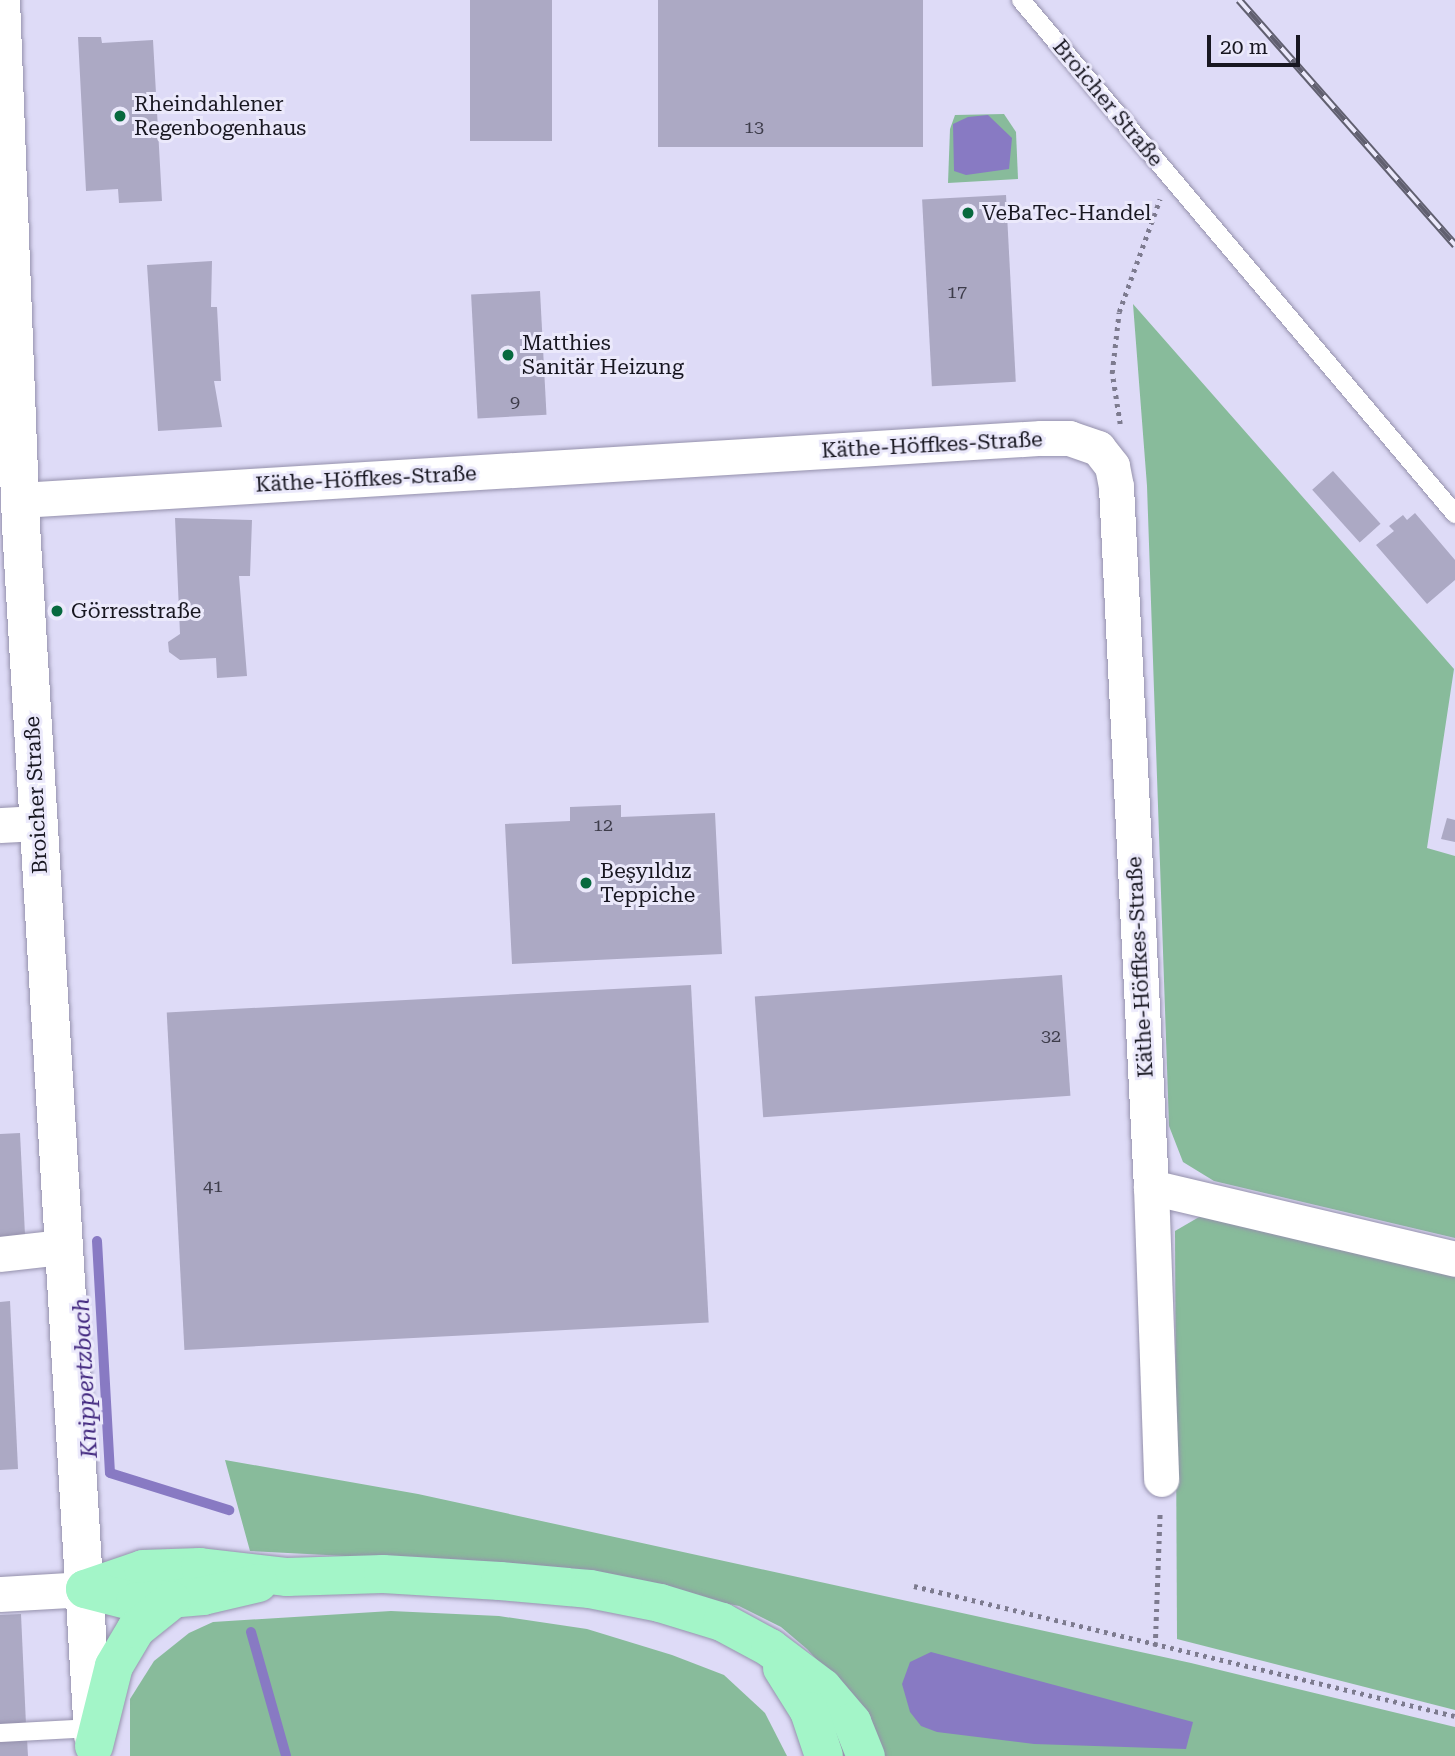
<!DOCTYPE html>
<html>
<head>
<meta charset="utf-8">
<style>
	body { margin:0 }
	#map { position:relative; width:1455px; height:1756px; overflow:hidden; background:#dedbf7; font-family:"Roboto Serif",serif }
	div>[style] { position:absolute }
	.green>* { inset:0; background:#88bb9b }
	.water>* { inset:0; background:#887ac3 }
	.stream>* { height:10px; margin:-5px; padding:0 5px; transform-origin:5px; border-radius:5px; background:#887ac3 }
	.building>* { inset:0; background:#aca9c4; transform-origin:0 0 }
	.path>* { height:4.5px; margin-top:-2.25px; transform-origin:0; background:repeating-linear-gradient(90deg,#7d7b8f 0 3.5px,transparent 0 8.5px) }
	.roads { filter:drop-shadow(0 0 2px #9591ac) drop-shadow(0 0 2px #9591ac) }
	.lane>* { height:18px; margin:-9px; padding:0 9px; transform-origin:9px; border-radius:9px; background:#fff }
	.street>* { height:35px; margin:-17.5px; padding:0 17.5px; transform-origin:17.5px; border-radius:17.5px; background:#fff }
	.secondary>* { height:38px; margin:-19px; padding:0 19px; transform-origin:19px; border-radius:19px; background:#fff }
	.primary>* { height:38px; margin:-19px; padding:0 19px; transform-origin:19px; border-radius:19px; background:#a3f5c8 }
	.rail>* { height:8px; margin-top:-4px; transform-origin:0; background:repeating-linear-gradient(90deg,#ebe9fb 0 16px,#616070 0 32px); box-sizing:border-box; border-block:2px solid #616070 }
	.dots>* { width:19px; height:19px; translate:-50% -50%; box-sizing:border-box; border:4px solid #ebe9fb; border-radius:50% }
	span { translate:-50% -50%; white-space:nowrap; text-align:center; line-height:1.15; -webkit-text-stroke:6px #ebe9fb; paint-order:stroke }
	.number-label { font-size:18px; color:#3d3c4a }
	.number-label span { -webkit-text-stroke-width:0 }
	.street-label { font-size:21px; color:#181721 }
	.poi-label { font-size:21px; color:#181721 }
	.left { translate:0 -50%; text-align:left }
	.water-label { font-size:23px; color:#42287f; font-style:italic }
	.scale { position:absolute; left:1207px; top:35px; width:93px; height:32px; box-sizing:border-box; border:4px solid #181721; border-top:0; padding-left:9px; font-size:21px; line-height:24px; white-space:nowrap; color:#181721; -webkit-text-stroke:5px #ebe9fb; paint-order:stroke }
</style>
</head>
<body>
<div id="map">
	<div class="green">
		<i style="clip-path:polygon(1004px 114px,1016px 132px,1018px 179px,948px 183px,950px 129px,955px 115px)"></i>
		<i style="clip-path:polygon(1133px 304px,1454px 669px,1427px 848px,1455px 856px,1455px 1238px,1214px 1181px,1183px 1162px,1169px 1126px,1147px 486px)"></i>
		<i style="clip-path:polygon(1206px 1213px,1455px 1274px,1455px 1710px,1177px 1639px,1175px 1231px)"></i>
		<i style="clip-path:polygon(225px 1460px,418px 1494px,1191px 1663px,1455px 1727px,1455px 1756px,885px 1756px,832px 1676px,807px 1649px,781px 1627px,739px 1606px,538px 1566px,250px 1551px)"></i>
		<i style="clip-path:polygon(391px 1611px,499px 1616px,587px 1629px,672px 1655px,724px 1675px,765px 1713px,787px 1756px,130px 1756px,130px 1699px,154px 1661px,189px 1633px,213px 1622px)"></i>
	</div>
	<div class="water">
		<i style="clip-path:polygon(988px 115px,1012px 138px,1009px 169px,966px 175px,954px 171px,953px 124px,968px 117px)"></i>
		<i style="clip-path:polygon(931px 1652px,1193px 1722px,1186px 1749px,1034px 1744px,937px 1732px,921px 1726px,910px 1712px,902px 1684px,910px 1662px)"></i>
	</div>
	<div class="stream">
		<i style="left:97px;top:1241px;width:232px;rotate:86.8deg"></i>
		<i style="left:110px;top:1473px;width:125px;rotate:17.3deg"></i>
		<i style="left:251px;top:1632px;width:129px;rotate:74.2deg"></i>
	</div>
	<div class="building">
		<i style="left:470px;top:0;width:82px;height:141px"></i>
		<i style="left:658px;top:0;width:265px;height:147px"></i>
		<i style="clip-path:polygon(78px 37px,101px 37px,102px 43px,153px 40px,162px 201px,119px 203px,118px 189px,86px 191px)"></i>
		<i style="left:1006px;top:195px;width:187px;height:84px;rotate:87deg"></i>
		<i style="clip-path:polygon(212px 261px,211px 307px,217px 307px,221px 381px,214px 381px,222px 427px,158px 431px,147px 265px)"></i>
		<i style="left:540px;top:291px;width:124px;height:69px;rotate:87deg"></i>
		<i style="left:1333px;top:471px;width:71px;height:28px;rotate:48deg"></i>
		<i style="clip-path:polygon(1415px 513px,1455px 560px,1455px 580px,1427px 604px,1376px 545px,1394px 531px,1389px 526px,1403px 515px,1407px 520px)"></i>
		<i style="clip-path:polygon(175px 518px,252px 520px,250px 576px,239px 576px,247px 676px,217px 678px,216px 658px,180px 660px,169px 652px,168px 642px,180px 634px)"></i>
		<i style="clip-path:polygon(621px 805px,621px 817px,715px 813px,722px 954px,512px 964px,505px 824px,570px 821px,570px 807px)"></i>
		<i style="clip-path:polygon(1447px 818px,1455px 820px,1455px 842px,1441px 839px)"></i>
		<i style="left:1062px;top:975px;width:121px;height:308px;rotate:86deg"></i>
		<i style="left:691px;top:985px;width:338px;height:525px;rotate:87deg"></i>
		<i style="clip-path:polygon(20px 1133px,25px 1235px,0 1237px,0 1134px)"></i>
		<i style="clip-path:polygon(10px 1301px,18px 1469px,0 1470px,0 1302px)"></i>
		<i style="clip-path:polygon(21px 1614px,26px 1725px,0 1726px,0 1615px)"></i>
		<i style="clip-path:polygon(27px 1739px,28px 1756px,0 1756px,0 1741px)"></i>
	</div>
	<div class="path">
		<i style="left:1120px;top:424px;width:52px;rotate:-98.9deg"></i>
		<i style="left:1112px;top:373px;width:61px;rotate:-83.5deg"></i>
		<i style="left:1119px;top:312px;width:120px;rotate:-70.1deg"></i>
		<i style="left:914px;top:1586px;width:556px;rotate:13.51deg"></i>
		<i style="left:1155px;top:1646px;width:135px;rotate:-87.9deg"></i>
	</div>
	<div class="roads">
		<div class="lane">
			<i style="left:1021px;top:0;width:673px;rotate:49.82deg"></i>
			<i style="left:0;top:1733px;width:93px;rotate:-3.1deg"></i>
		</div>
		<div class="street">
			<i style="left:20px;top:500px;width:1023px;rotate:-3.48deg"></i>
			<i style="left:1041px;top:438px;width:28px"></i>
			<i style="left:1069px;top:438px;width:31px;rotate:19deg"></i>
			<i style="left:1098px;top:448px;width:23px;rotate:52deg"></i>
			<i style="left:1112px;top:466px;width:21px;rotate:79deg"></i>
			<i style="left:1116px;top:487px;width:701px;rotate:87.14deg"></i>
			<i style="left:1151px;top:1187px;width:312px;rotate:13.3deg"></i>
			<i style="left:0;top:825px;width:38px;rotate:-3deg"></i>
			<i style="left:1151px;top:1187px;width:292px;rotate:88deg"></i>
			<i style="left:0;top:1254px;width:61px;rotate:-6.5deg"></i>
			<i style="left:0;top:1594px;width:85px;rotate:-3.4deg"></i>
		</div>
		<div class="secondary">
			<i style="left:1px;top:0;width:526px;rotate:87.82deg"></i>
			<i style="left:21px;top:526px;width:1211px;rotate:86.59deg"></i>
		</div>
		<div class="primary">
			<i style="left:85px;top:1589px;width:61px;rotate:-19deg"></i>
			<i style="left:143px;top:1569px;width:57px;rotate:-2deg"></i>
			<i style="left:200px;top:1567px;width:88px;rotate:6.6deg"></i>
			<i style="left:287px;top:1577px;width:96px;rotate:-1.8deg"></i>
			<i style="left:383px;top:1574px;width:117px;rotate:3.4deg"></i>
			<i style="left:500px;top:1581px;width:90px;rotate:5.1deg"></i>
			<i style="left:590px;top:1589px;width:71px;rotate:11.3deg"></i>
			<i style="left:660px;top:1603px;width:65px;rotate:17deg"></i>
			<i style="left:722px;top:1622px;width:55px;rotate:28.4deg"></i>
			<i style="left:770px;top:1648px;width:66px;rotate:37deg"></i>
			<i style="left:823px;top:1688px;width:45px;rotate:49.5deg"></i>
			<i style="left:852px;top:1722px;width:37px;rotate:68deg"></i>
			<i style="left:85px;top:1589px;width:52px;rotate:14.6deg"></i>
			<i style="left:135px;top:1602px;width:68px;rotate:-5deg"></i>
			<i style="left:203px;top:1596px;width:57px;rotate:-13.3deg"></i>
			<i style="left:782px;top:1668px;width:51px;rotate:57.9deg"></i>
			<i style="left:809px;top:1711px;width:47px;rotate:71.6deg"></i>
			<i style="left:94px;top:1746px;width:82px;rotate:-76deg"></i>
			<i style="left:114px;top:1666px;width:43px;rotate:-59.3deg"></i>
			<i style="left:136px;top:1629px;width:46px;rotate:-38.9deg"></i>
		</div>
	</div>
	<div class="rail">
		<i style="left:1239px;top:0;width:327px;rotate:48.6deg"></i>
	</div>
	<div class="dots">
		<i style="left:120px;top:116px;background:#07693e"></i>
		<i style="left:968px;top:213px;background:#07693e"></i>
		<i style="left:508px;top:355px;background:#07693e"></i>
		<i style="left:57px;top:611px;background:#07693e"></i>
		<i style="left:586px;top:883px;background:#07693e"></i>
	</div>
	<div class="number-label">
		<span style="left:754px;top:127px">13</span>
		<span style="left:957px;top:292px">17</span>
		<span style="left:515px;top:402px">9</span>
		<span style="left:603px;top:825px">12</span>
		<span style="left:1051px;top:1036px">32</span>
		<span style="left:213px;top:1186px">41</span>
	</div>
	<div class="street-label">
		<span style="left:1108px;top:103px;rotate:50deg">Broicher Straße</span>
		<span style="left:932px;top:445px;rotate:-3deg">Käthe-Höffkes-Straße</span>
		<span style="left:366px;top:479px;rotate:-3deg">Käthe-Höffkes-Straße</span>
		<span style="left:36px;top:795px;rotate:-93deg">Broicher Straße</span>
		<span style="left:1140px;top:967px;rotate:-93deg">Käthe-Höffkes-Straße</span>
	</div>
	<div class="poi-label">
		<span class="left" style="left:134px;top:116px">Rheindahlener<br>Regenbogenhaus</span>
		<span class="left" style="left:982px;top:213px">VeBaTec-Handel</span>
		<span class="left" style="left:522px;top:355px">Matthies<br>Sanitär Heizung</span>
		<span class="left" style="left:71px;top:611px">Görresstraße</span>
		<span class="left" style="left:600px;top:883px">Beşyıldız<br>Teppiche</span>
	</div>
	<div class="water-label">
		<span style="left:86px;top:1378px;rotate:-93deg">Knippertzbach</span>
	</div>
	<div class="scale">20 m</div>
</div>
</body>
</html>
